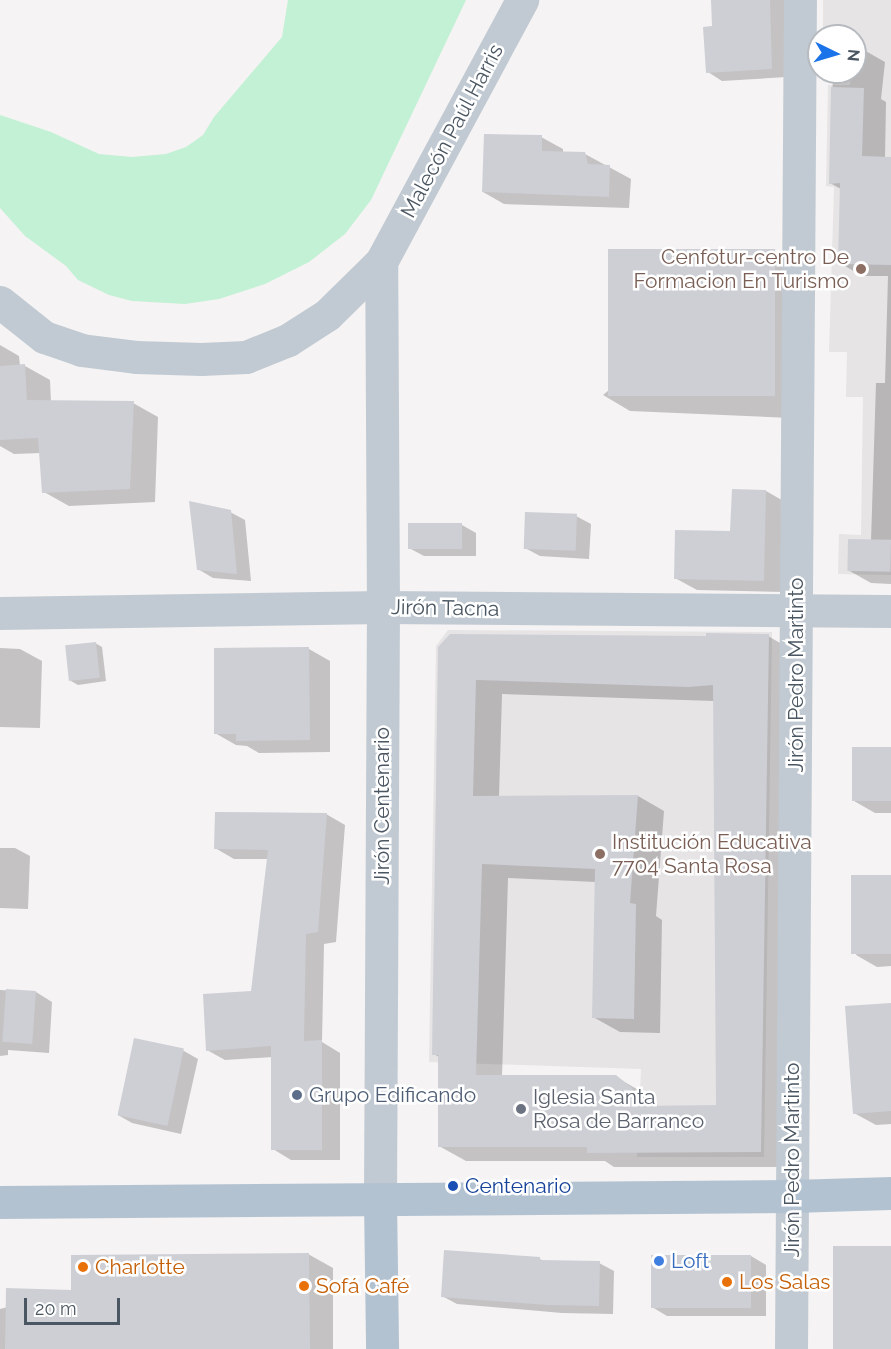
<!DOCTYPE html>
<html>
<head>
<meta charset="utf-8">
<style>
	body { margin:0 }
	#map { position:relative; width:891px; height:1349px; overflow:hidden; background:#f5f3f3; font-family:Raleway,sans-serif }
	div>[style] { position:absolute }
	.education>* { inset:0; background:#e6e4e5 }
	.green>* { inset:0; background:#c3f1d5 }
	.shadow>* { inset:0; background:#0003 }
	.building>* { inset:0; background:#cdcfd5; transform-origin:0 0 }
	.minor>* { height:33px; margin:-16.5px; padding:0 16.5px; transform-origin:16.5px; border-radius:16.5px; background:#c1cad2 }
	.major>* { height:33px; margin:-16.5px; padding:0 16.5px; transform-origin:16.5px; border-radius:16.5px; background:#b3c2d1 }
	.dots>* { width:16px; height:16px; translate:-50% -50%; box-sizing:border-box; border:3px solid #fff; border-radius:50% }
	span { translate:-50% -50%; white-space:nowrap; text-align:center; line-height:1.15; -webkit-text-stroke:5px #fff; paint-order:stroke }
	.street-label { font-size:21px; color:#4a5661 }
	.education-label { font-size:21px; color:#785e54 }
	.right { translate:-100% -50%; text-align:right }
	.left { translate:0 -50%; text-align:left }
	.service-label { font-size:21px; color:#4e5e75 }
	.worship-label { font-size:21px; color:#5b616d }
	.transit-label { font-size:21px; color:#164399 }
	.shop-label { font-size:21px; color:#366cbe }
	.food-label { font-size:21px; color:#c56008 }
	.north { position:absolute; left:807px; top:24px; width:60px; height:60px; box-sizing:border-box; background:#fff; border:2px solid #b7bbc0; border-radius:50%; rotate:95deg; font-size:16px; font-weight:700; line-height:24px; text-align:center; color:#4a5661 }
	.north::after { content:''; display:block; margin:auto; width:21px; height:27px; background:#1a73e8; clip-path:polygon(50% 0,100% 100%,50% 72%,0 100%) }
	.scale { position:absolute; left:24px; top:1298px; width:96px; height:27px; box-sizing:border-box; border:3px solid #4a5661; border-top:0; padding-left:8px; font-size:18px; line-height:21px; white-space:nowrap; color:#4a5661; -webkit-text-stroke:4px #fff; paint-order:stroke }
</style>
</head>
<body>
<div id="map">
	<div class="education">
		<i style="clip-path:polygon(823px 0,891px 0,891px 575px,838px 574px,839px 534px,861px 535px,863px 397px,846px 397px,847px 352px,829px 352px,834px 187px,826px 186px,828px 85px,850px 85px,851px 72px,855px 72px,855px 36px,823px 36px)"></i>
		<i style="clip-path:polygon(448px 630px,772px 632px,764px 1157px,637px 1157px,641px 1069px,429px 1062px,436px 646px)"></i>
	</div>
	<div class="green">
		<i style="clip-path:polygon(288px 0,466px 0,371px 200px,345px 234px,309px 262px,265px 284px,219px 299px,185px 304px,132px 301px,109px 295px,78px 280px,66px 266px,25px 236px,0 208px,0 115px,51px 132px,99px 154px,132px 157px,166px 154px,186px 147px,203px 135px,214px 117px,282px 37px)"></i>
	</div>
	<div class="shadow">
		<i style="clip-path:polygon(713px 0,784px 0,786px 77px,722px 81px,708px 72px,713px 28px)"></i>
		<i style="clip-path:polygon(834px 31px,842px 36px,833px 36px)"></i>
		<i style="clip-path:polygon(855px 45px,885px 62px,881px 99px,886px 102px,885px 158px,891px 158px,891px 584px,871px 583px,848px 570px,871px 541px,876px 383px,885px 383px,888px 276px,862px 276px,840px 263px,841px 189px,830px 183px,833px 72px,855px 72px)"></i>
		<i style="clip-path:polygon(541px 137px,563px 149px,563px 153px,585px 154px,631px 179px,629px 208px,504px 204px,483px 192px)"></i>
		<i style="clip-path:polygon(774px 251px,801px 267px,791px 418px,630px 411px,603px 395px)"></i>
		<i style="clip-path:polygon(0 345px,19px 356px,20px 366px,25px 366px,50px 380px,51px 402px,133px 403px,158px 417px,155px 502px,69px 506px,44px 492px,41px 453px,14px 454px,0 446px)"></i>
		<i style="clip-path:polygon(733px 490px,766px 491px,787px 503px,785px 592px,697px 590px,675px 578px,732px 532px)"></i>
		<i style="clip-path:polygon(230px 512px,245px 520px,251px 581px,213px 578px,198px 569px)"></i>
		<i style="clip-path:polygon(576px 516px,591px 524px,589px 559px,540px 556px,525px 548px)"></i>
		<i style="clip-path:polygon(462px 525px,476px 533px,476px 556px,424px 556px,409px 548px)"></i>
		<i style="clip-path:polygon(evenodd,768px 636px,794px 651px,787px 1167px,614px 1167px,605px 1161px,466px 1161px,439px 1146px,439px 1057px,434px 1054px,439px 648px,768px 636px,502px 694px,714px 701px,718px 1107px,659px 1107px,642px 1092px,616px 1077px,502px 1077px,508px 878px,596px 882px,593px 1017px,620px 1032px,660px 1033px,662px 920px,656px 916px,664px 811px,638px 796px,499px 798px,502px 694px)"></i>
		<i style="clip-path:polygon(95px 643px,102px 647px,106px 681px,78px 685px,71px 681px)"></i>
		<i style="clip-path:polygon(0 648px,20px 649px,42px 661px,40px 728px,0 727px)"></i>
		<i style="clip-path:polygon(309px 649px,330px 661px,330px 752px,259px 753px,247px 746px,236px 745px,215px 733px)"></i>
		<i style="clip-path:polygon(891px 748px,891px 813px,875px 813px,854px 801px)"></i>
		<i style="clip-path:polygon(326px 814px,345px 825px,336px 942px,324px 944px,322px 1042px,340px 1053px,340px 1160px,291px 1160px,273px 1149px,273px 1057px,225px 1060px,207px 1050px,252px 992px,269px 859px,234px 859px,215px 848px)"></i>
		<i style="clip-path:polygon(0 848px,15px 848px,30px 856px,28px 909px,0 908px)"></i>
		<i style="clip-path:polygon(891px 877px,891px 966px,877px 967px,856px 955px)"></i>
		<i style="clip-path:polygon(0 990px,36px 992px,52px 1002px,49px 1053px,8px 1050px,8px 1055px,0 1056px)"></i>
		<i style="clip-path:polygon(891px 1004px,891px 1124px,876px 1125px,854px 1113px)"></i>
		<i style="clip-path:polygon(135px 1039px,184px 1051px,198px 1059px,181px 1134px,132px 1123px,118px 1115px)"></i>
		<i style="clip-path:polygon(308px 1254px,333px 1268px,333px 1349px,0 1349px,0 1309px,72px 1291px)"></i>
		<i style="clip-path:polygon(751px 1256px,766px 1265px,766px 1316px,667px 1316px,652px 1307px,653px 1257px)"></i>
		<i style="clip-path:polygon(540px 1259px,545px 1262px,599px 1263px,614px 1271px,613px 1314px,562px 1313px,457px 1304px,442px 1296px)"></i>
	</div>
	<div class="building">
		<i style="clip-path:polygon(711px 0,770px 0,772px 69px,706px 73px,703px 27px,712px 26px)"></i>
		<i style="clip-path:polygon(831px 87px,864px 88px,862px 156px,891px 157px,891px 265px,838px 264px,840px 183px,829px 184px)"></i>
		<i style="clip-path:polygon(484px 134px,542px 135px,542px 151px,585px 152px,588px 164px,610px 165px,609px 197px,482px 192px)"></i>
		<i style="left:608px;top:249px;width:167px;height:147px"></i>
		<i style="clip-path:polygon(25px 364px,27px 400px,134px 401px,130px 489px,42px 493px,38px 438px,0 440px,0 366px)"></i>
		<i style="clip-path:polygon(732px 489px,766px 490px,764px 581px,674px 579px,675px 530px,730px 531px)"></i>
		<i style="clip-path:polygon(189px 501px,231px 510px,237px 574px,197px 570px)"></i>
		<i style="left:525px;top:512px;width:52px;height:37px;rotate:2deg"></i>
		<i style="left:408px;top:523px;width:54px;height:26px"></i>
		<i style="left:848px;top:539px;width:43px;height:32px;rotate:1deg"></i>
		<i style="clip-path:polygon(evenodd,706px 633px,769px 634px,761px 1152px,587px 1153px,587px 1147px,438px 1147px,438px 1055px,432px 1055px,438px 647px,450px 634px,706px 636px,706px 633px,476px 680px,689px 687px,713px 685px,716px 1105px,637px 1106px,632px 1088px,616px 1075px,476px 1075px,482px 864px,595px 869px,592px 1018px,634px 1019px,636px 904px,630px 903px,638px 795px,473px 796px,476px 680px)"></i>
		<i style="left:96px;top:642px;width:36px;height:31px;rotate:84deg"></i>
		<i style="clip-path:polygon(309px 647px,310px 740px,236px 741px,236px 734px,214px 734px,214px 648px)"></i>
		<i style="left:891px;top:747px;width:54px;height:39px;rotate:90deg"></i>
		<i style="clip-path:polygon(215px 812px,327px 813px,318px 932px,306px 934px,304px 1041px,322px 1040px,322px 1150px,271px 1150px,271px 1046px,206px 1051px,203px 994px,251px 991px,268px 850px,214px 849px)"></i>
		<i style="left:891px;top:875px;width:79px;height:40px;rotate:90deg"></i>
		<i style="left:6px;top:989px;width:30px;height:53px;rotate:4deg"></i>
		<i style="clip-path:polygon(891px 1003px,891px 1111px,853px 1114px,845px 1006px)"></i>
		<i style="left:134px;top:1038px;width:51px;height:79px;rotate:12deg"></i>
		<i style="left:891px;top:1246px;width:103px;height:58px;rotate:90deg"></i>
		<i style="clip-path:polygon(444px 1250px,540px 1257px,540px 1260px,600px 1261px,599px 1306px,547px 1305px,441px 1297px)"></i>
		<i style="clip-path:polygon(309px 1253px,310px 1349px,5px 1349px,6px 1288px,71px 1290px,71px 1255px)"></i>
		<i style="left:651px;top:1255px;width:100px;height:53px"></i>
	</div>
	<div class="minor">
		<i style="left:0;top:302px;width:56px;rotate:38.5deg"></i>
		<i style="left:44px;top:337px;width:39px;rotate:19deg"></i>
		<i style="left:81px;top:350px;width:55px;rotate:7.3deg"></i>
		<i style="left:136px;top:357px;width:65px;rotate:1.8deg"></i>
		<i style="left:201px;top:359px;width:45px;rotate:-2.5deg"></i>
		<i style="left:246px;top:357px;width:45px;rotate:-22deg"></i>
		<i style="left:288px;top:340px;width:46px;rotate:-32.7deg"></i>
		<i style="left:327px;top:315px;width:76px;rotate:-44.5deg"></i>
		<i style="left:381px;top:262px;width:298px;rotate:-61.7deg"></i>
		<i style="left:0;top:613px;width:383px;rotate:-0.9deg"></i>
		<i style="left:383px;top:607px;width:508px;rotate:0.45deg"></i>
		<i style="left:380px;top:1199px;width:592px;rotate:-89.71deg"></i>
		<i style="left:383px;top:607px;width:345px;rotate:-90.3deg"></i>
		<i style="left:791px;top:1349px;width:1349px;rotate:-89.62deg"></i>
	</div>
	<div class="major">
		<i style="left:380px;top:1199px;width:150px;rotate:89.2deg"></i>
		<i style="left:0;top:1202px;width:792px;rotate:-0.43deg"></i>
		<i style="left:792px;top:1196px;width:99px;rotate:-1.7deg"></i>
	</div>
	<div class="dots">
		<i style="left:861px;top:269px;background:#8d6e63"></i>
		<i style="left:600px;top:854px;background:#8d6e63"></i>
		<i style="left:297px;top:1095px;background:#5c6f8a"></i>
		<i style="left:521px;top:1109px;background:#6b7280"></i>
		<i style="left:453px;top:1186px;background:#1a4fb4"></i>
		<i style="left:659px;top:1261px;background:#3f7fe0"></i>
		<i style="left:83px;top:1267px;background:#e8710a"></i>
		<i style="left:727px;top:1282px;background:#e8710a"></i>
		<i style="left:304px;top:1286px;background:#e8710a"></i>
	</div>
	<div class="street-label">
		<span style="left:452px;top:131px;rotate:-62deg">Malecón Paúl Harris</span>
		<span style="left:445px;top:608px;rotate:1deg">Jirón Tacna</span>
		<span style="left:796px;top:675px;rotate:-90deg">Jirón Pedro Martinto</span>
		<span style="left:382px;top:806px;rotate:-90deg">Jirón Centenario</span>
		<span style="left:792px;top:1160px;rotate:-90deg">Jirón Pedro Martinto</span>
	</div>
	<div class="education-label">
		<span class="right" style="left:849px;top:269px">Cenfotur-centro De<br>Formacion En Turismo</span>
		<span class="left" style="left:612px;top:854px">Institución Educativa<br>7704 Santa Rosa</span>
	</div>
	<div class="service-label">
		<span class="left" style="left:309px;top:1095px">Grupo Edificando</span>
	</div>
	<div class="worship-label">
		<span class="left" style="left:533px;top:1109px">Iglesia Santa<br>Rosa de Barranco</span>
	</div>
	<div class="transit-label">
		<span class="left" style="left:465px;top:1186px">Centenario</span>
	</div>
	<div class="shop-label">
		<span class="left" style="left:671px;top:1261px">Loft</span>
	</div>
	<div class="food-label">
		<span class="left" style="left:95px;top:1267px">Charlotte</span>
		<span class="left" style="left:739px;top:1282px">Los Salas</span>
		<span class="left" style="left:316px;top:1286px">Sofá Café</span>
	</div>
	<div class="north">N</div>
	<div class="scale">20 m</div>
</div>
</body>
</html>
